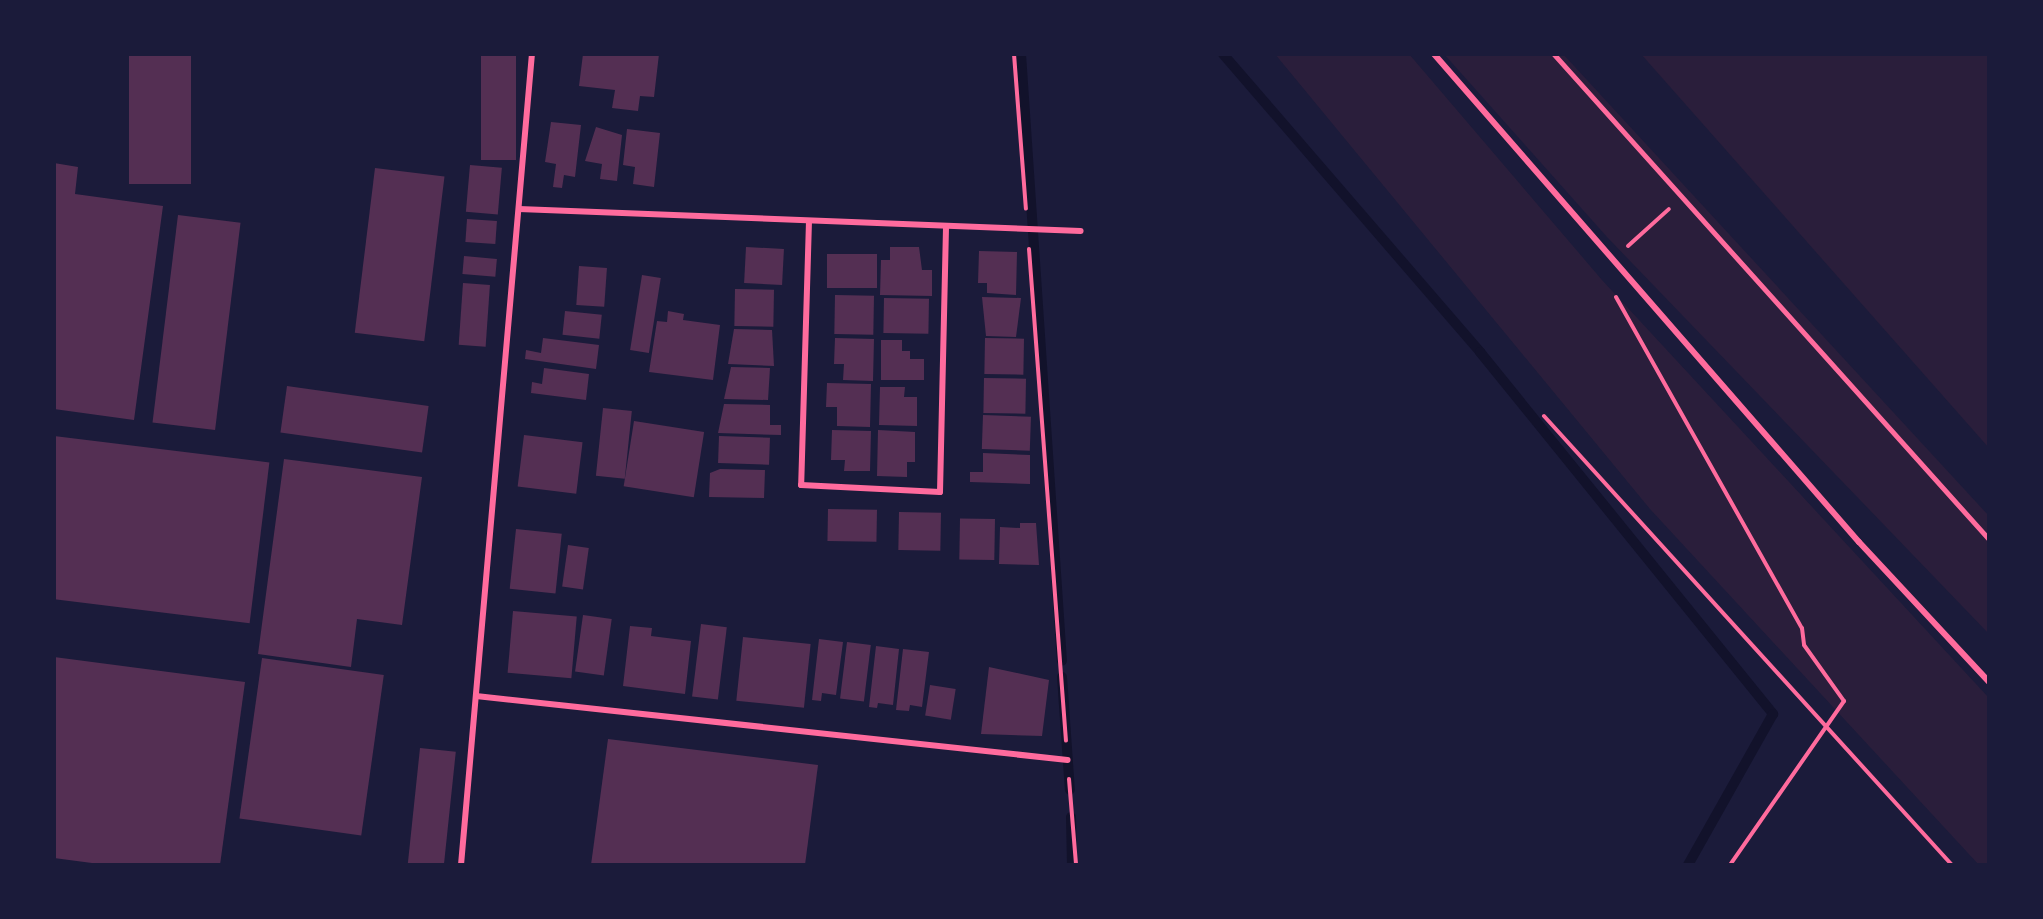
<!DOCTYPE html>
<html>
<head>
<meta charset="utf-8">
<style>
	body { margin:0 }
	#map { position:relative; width:2043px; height:919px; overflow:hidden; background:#1b1b3a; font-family:"Asap Condensed",sans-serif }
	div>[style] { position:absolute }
	.green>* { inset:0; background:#2a1e3b }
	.stream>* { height:10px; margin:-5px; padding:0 5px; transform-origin:5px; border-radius:5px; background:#12122b }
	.building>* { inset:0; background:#542f53; transform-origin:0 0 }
	.path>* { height:4px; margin:-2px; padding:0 2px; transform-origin:2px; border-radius:2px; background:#ff6b9d }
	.service>* { height:4.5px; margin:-2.25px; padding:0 2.25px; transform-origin:2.25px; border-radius:2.25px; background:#ff6b9d }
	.minor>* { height:6px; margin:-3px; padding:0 3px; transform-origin:3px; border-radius:3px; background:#ff6b9d }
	span { translate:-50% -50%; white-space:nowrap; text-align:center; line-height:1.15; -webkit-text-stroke:6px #1b1b3a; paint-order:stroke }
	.frame { position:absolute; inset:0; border:56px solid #1b1b3a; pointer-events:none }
</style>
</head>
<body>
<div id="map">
	<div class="green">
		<i style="clip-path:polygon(1275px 54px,1409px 54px,1602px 280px,1989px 698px,1989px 865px,1979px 865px,1650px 509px)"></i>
		<i style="clip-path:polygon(1444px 54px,1563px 54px,1989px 516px,1989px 634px,1607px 237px)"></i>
		<i style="clip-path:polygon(1641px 54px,1989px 54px,1989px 448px)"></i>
	</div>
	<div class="stream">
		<i style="left:1021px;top:54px;width:608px;rotate:86.14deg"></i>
		<i style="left:1223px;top:54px;width:394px;rotate:49.2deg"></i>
		<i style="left:1480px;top:352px;width:466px;rotate:51deg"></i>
		<i style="left:1773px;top:714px;width:173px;rotate:119.4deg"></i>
		<i style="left:1062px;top:677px;width:113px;rotate:86deg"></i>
		<i style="left:1071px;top:817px;width:48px;rotate:88.8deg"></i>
	</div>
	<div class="building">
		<i style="left:129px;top:54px;width:62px;height:130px"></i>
		<i style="left:481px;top:54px;width:35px;height:106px"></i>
		<i style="clip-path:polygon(583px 54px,659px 54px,654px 97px,640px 96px,638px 111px,612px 108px,615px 90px,579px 86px)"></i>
		<i style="clip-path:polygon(551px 122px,581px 125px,575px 177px,564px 175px,562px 188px,553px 187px,556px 164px,545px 162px)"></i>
		<i style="clip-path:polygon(596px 127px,622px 135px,617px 181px,600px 179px,602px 164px,585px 161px)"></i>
		<i style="clip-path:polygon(627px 129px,660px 133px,654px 187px,633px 184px,635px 167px,623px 165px)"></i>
		<i style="clip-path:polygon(54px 163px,78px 167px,75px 194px,163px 206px,134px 420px,54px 409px)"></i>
		<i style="left:470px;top:165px;width:32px;height:47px;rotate:5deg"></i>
		<i style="left:375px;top:168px;width:70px;height:166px;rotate:7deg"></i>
		<i style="left:178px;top:215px;width:63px;height:209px;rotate:7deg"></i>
		<i style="left:467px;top:219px;width:30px;height:23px;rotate:4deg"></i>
		<i style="left:746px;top:247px;width:38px;height:36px;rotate:3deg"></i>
		<i style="clip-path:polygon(890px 247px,919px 247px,922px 270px,932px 270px,932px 296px,880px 295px,881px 260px,890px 260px)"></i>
		<i style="clip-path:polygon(979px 251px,1017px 252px,1016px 295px,987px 293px,987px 283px,978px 283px)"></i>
		<i style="left:827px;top:254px;width:50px;height:34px"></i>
		<i style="left:464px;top:256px;width:33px;height:18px;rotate:5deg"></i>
		<i style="left:579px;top:266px;width:28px;height:39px;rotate:4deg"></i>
		<i style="left:642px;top:275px;width:19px;height:76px;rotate:9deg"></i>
		<i style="left:463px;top:283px;width:27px;height:62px;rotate:4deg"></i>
		<i style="left:735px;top:289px;width:39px;height:37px;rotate:1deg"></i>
		<i style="left:835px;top:295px;width:39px;height:39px;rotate:1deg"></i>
		<i style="clip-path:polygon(982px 297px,1021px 298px,1016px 337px,986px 336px)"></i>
		<i style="left:884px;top:298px;width:45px;height:35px;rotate:1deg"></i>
		<i style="left:565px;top:311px;width:37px;height:24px;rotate:6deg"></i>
		<i style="clip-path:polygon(668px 311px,684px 314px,683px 320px,720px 325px,713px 380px,649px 372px,657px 321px,667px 322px)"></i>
		<i style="clip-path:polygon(734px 329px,772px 330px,774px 366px,728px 364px)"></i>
		<i style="clip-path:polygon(543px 338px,599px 345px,596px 369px,525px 359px,526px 350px,541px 353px)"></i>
		<i style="clip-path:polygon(835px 338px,874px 339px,873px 381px,843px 380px,844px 364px,834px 364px)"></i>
		<i style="left:985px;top:338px;width:39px;height:36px;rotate:1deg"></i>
		<i style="clip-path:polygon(881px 340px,902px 340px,902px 351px,910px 351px,910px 359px,924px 359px,924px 380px,881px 380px)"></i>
		<i style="clip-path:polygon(731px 367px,770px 368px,768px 400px,724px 399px)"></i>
		<i style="clip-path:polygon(544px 368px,589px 374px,586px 400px,531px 393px,532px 382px,542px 384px)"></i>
		<i style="left:984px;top:378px;width:42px;height:35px;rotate:1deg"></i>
		<i style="clip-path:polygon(827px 383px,871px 384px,870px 427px,837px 426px,837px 407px,826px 407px)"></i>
		<i style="left:287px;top:386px;width:143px;height:47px;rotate:8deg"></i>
		<i style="clip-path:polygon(880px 387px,905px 387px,904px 397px,917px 397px,917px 426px,879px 425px)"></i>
		<i style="clip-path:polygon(724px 404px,770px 405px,770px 425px,781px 425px,781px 435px,718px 433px)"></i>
		<i style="left:603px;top:408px;width:29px;height:68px;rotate:6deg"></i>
		<i style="left:983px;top:415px;width:48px;height:34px;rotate:2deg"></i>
		<i style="left:634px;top:421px;width:71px;height:66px;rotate:9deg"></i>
		<i style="clip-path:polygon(832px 430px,871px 431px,870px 471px,844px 471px,845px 460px,831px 460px)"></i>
		<i style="clip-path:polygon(878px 430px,915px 432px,915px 462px,907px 462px,907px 477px,877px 476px)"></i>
		<i style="left:524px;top:435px;width:59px;height:52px;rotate:7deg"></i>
		<i style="left:54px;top:436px;width:217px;height:162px;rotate:7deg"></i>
		<i style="left:719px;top:436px;width:51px;height:27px;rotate:2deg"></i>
		<i style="clip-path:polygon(983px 453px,1030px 455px,1030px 484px,970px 482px,970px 472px,983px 472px)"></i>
		<i style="clip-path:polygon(284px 459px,422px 477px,402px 625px,357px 619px,351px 667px,258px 654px)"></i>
		<i style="clip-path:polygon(720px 469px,765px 470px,764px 498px,709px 497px,710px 473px)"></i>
		<i style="left:828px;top:509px;width:49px;height:32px;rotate:1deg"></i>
		<i style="left:899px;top:512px;width:42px;height:38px;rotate:1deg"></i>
		<i style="left:995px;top:519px;width:41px;height:35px;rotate:91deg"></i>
		<i style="clip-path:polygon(1020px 523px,1036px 523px,1039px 565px,999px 564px,1000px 527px,1020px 528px)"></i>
		<i style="left:516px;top:529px;width:46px;height:60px;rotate:6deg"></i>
		<i style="left:568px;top:545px;width:21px;height:42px;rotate:8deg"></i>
		<i style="left:513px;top:611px;width:64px;height:62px;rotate:5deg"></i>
		<i style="left:583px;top:615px;width:29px;height:57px;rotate:8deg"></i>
		<i style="left:701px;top:624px;width:26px;height:73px;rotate:7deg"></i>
		<i style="clip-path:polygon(630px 626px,652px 628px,651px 636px,691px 641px,685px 694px,623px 686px)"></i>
		<i style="left:743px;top:637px;width:68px;height:64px;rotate:6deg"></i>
		<i style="clip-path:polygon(819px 639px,843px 642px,836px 695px,822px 693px,821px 701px,812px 700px)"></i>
		<i style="left:847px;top:642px;width:24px;height:57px;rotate:7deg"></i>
		<i style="clip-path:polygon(876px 646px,899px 649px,893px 705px,878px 703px,877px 708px,869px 707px)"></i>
		<i style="clip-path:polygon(903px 649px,929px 652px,922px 707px,910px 705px,909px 711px,896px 710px)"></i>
		<i style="clip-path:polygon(54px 657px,245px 682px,220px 865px,107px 865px,54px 858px)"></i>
		<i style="left:262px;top:658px;width:123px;height:162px;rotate:8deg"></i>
		<i style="clip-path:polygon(989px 667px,1049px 680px,1042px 736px,981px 734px)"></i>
		<i style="left:930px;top:685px;width:26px;height:31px;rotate:9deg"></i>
		<i style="clip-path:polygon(608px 739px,818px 765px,805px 865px,591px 865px)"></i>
		<i style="left:420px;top:748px;width:36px;height:118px;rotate:6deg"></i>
	</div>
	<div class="path">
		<i style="left:1014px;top:54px;width:155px;rotate:85.6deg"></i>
		<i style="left:1628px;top:246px;width:55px;rotate:-42.1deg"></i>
		<i style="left:1029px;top:249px;width:493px;rotate:85.7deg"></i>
		<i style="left:1616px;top:297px;width:380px;rotate:60.7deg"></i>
		<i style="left:1802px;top:628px;width:17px;rotate:83deg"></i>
		<i style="left:1804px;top:645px;width:69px;rotate:54.5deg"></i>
		<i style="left:1844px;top:701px;width:200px;rotate:124.8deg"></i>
		<i style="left:1544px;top:416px;width:607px;rotate:47.74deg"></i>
		<i style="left:1069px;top:779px;width:86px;rotate:85.3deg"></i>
	</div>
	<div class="service">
		<i style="left:1554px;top:54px;width:651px;rotate:48.11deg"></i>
	</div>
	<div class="minor">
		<i style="left:1434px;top:54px;width:647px;rotate:48.95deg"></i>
		<i style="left:1859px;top:542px;width:191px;rotate:47.1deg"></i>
		<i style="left:519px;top:209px;width:562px;rotate:2.24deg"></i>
		<i style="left:809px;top:221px;width:264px;rotate:91.7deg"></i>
		<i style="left:801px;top:485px;width:139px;rotate:2.9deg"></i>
		<i style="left:940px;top:492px;width:266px;rotate:-88.7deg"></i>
		<i style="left:476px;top:696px;width:595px;rotate:6.17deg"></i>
		<i style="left:461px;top:865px;width:814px;rotate:-85deg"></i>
	</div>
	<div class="frame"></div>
</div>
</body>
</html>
